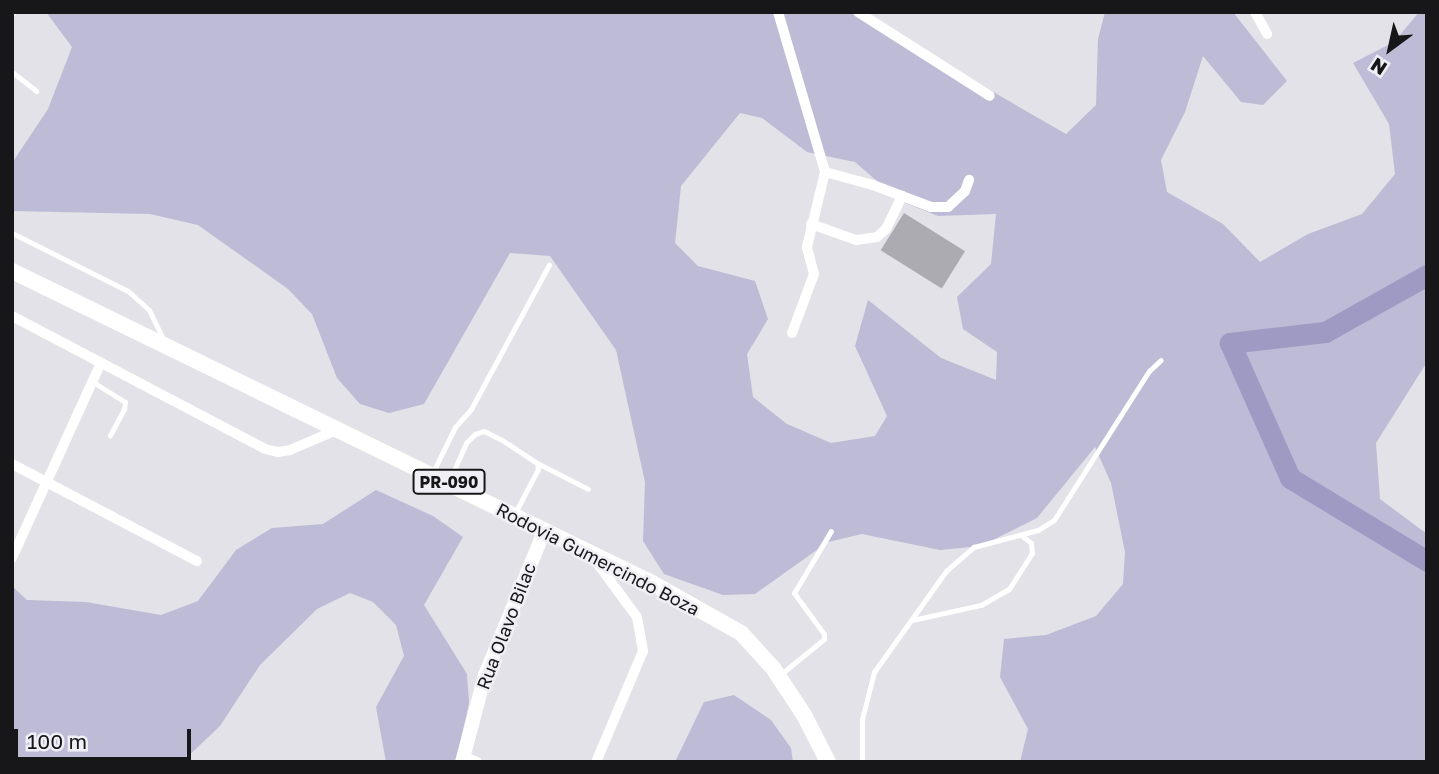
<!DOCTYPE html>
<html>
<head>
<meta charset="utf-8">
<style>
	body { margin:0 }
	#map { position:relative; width:1439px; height:774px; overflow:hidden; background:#e2e2e8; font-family:"Golos Text",sans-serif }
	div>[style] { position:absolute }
	.green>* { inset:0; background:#bdbbd5 }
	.river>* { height:21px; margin:-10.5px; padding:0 10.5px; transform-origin:10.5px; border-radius:10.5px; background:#9e9ac4 }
	.building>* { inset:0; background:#ababb1; transform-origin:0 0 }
	.lane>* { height:5px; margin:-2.5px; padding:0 2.5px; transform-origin:2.5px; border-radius:2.5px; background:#fff }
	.street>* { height:10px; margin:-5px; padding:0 5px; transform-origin:5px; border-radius:5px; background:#fff }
	.secondary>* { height:14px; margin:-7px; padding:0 7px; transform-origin:7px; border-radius:7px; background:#fff }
	.primary>* { height:16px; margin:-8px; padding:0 8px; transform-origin:8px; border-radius:8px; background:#fff }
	span { translate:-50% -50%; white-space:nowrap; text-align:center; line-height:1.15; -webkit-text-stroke:5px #f0eff6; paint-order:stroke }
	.shield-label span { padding:2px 5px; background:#f0eff6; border:2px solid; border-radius:5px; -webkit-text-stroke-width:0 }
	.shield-label { font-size:16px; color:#171719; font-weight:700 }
	.street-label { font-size:18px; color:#171719 }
	.frame { position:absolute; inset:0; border:14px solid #171719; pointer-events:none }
	.north { position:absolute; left:1355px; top:14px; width:70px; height:70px; -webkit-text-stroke:5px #f0eff6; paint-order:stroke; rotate:213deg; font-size:19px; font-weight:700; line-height:28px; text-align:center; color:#171719 }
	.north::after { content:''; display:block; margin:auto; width:24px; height:32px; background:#171719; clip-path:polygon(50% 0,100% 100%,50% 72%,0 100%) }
	.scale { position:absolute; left:14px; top:729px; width:177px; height:32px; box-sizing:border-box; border:4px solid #171719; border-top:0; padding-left:9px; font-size:21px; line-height:24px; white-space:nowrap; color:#171719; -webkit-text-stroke:5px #f0eff6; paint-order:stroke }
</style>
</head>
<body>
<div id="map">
	<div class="green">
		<i style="clip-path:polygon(evenodd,46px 12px,867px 12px,962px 74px,1066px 134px,1096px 105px,1098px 39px,1105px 12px,1233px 12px,1287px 81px,1263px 105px,1241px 102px,1203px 56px,1185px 112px,1161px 160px,1167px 192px,1223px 224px,1260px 262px,1308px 234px,1362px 214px,1395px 174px,1389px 124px,1353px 63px,1394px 42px,1419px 12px,1427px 12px,1427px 362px,1376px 443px,1380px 499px,1427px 534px,1427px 762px,1020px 762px,1028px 729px,1000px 677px,1004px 639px,1046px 635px,1096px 616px,1123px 584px,1125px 552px,1111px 483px,1095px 447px,1037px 518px,981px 546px,940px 550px,862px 534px,828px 542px,755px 594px,723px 595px,664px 574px,643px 541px,645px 482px,616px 350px,550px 256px,510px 253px,424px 404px,389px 413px,360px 404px,337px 378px,312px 314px,288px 289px,198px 225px,150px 214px,12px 211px,12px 163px,48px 109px,72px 47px,46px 12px,740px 113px,762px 118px,807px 152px,855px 162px,900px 201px,938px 216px,996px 214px,991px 264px,957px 297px,963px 329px,997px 352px,996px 380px,941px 358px,868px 300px,855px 346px,887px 416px,875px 436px,831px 443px,787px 424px,753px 397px,747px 354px,768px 319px,755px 281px,698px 266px,675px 243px,681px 186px,740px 113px)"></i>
		<i style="clip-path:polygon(376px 490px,433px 516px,463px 537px,424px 605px,467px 674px,469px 703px,456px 762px,386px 762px,376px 707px,404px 656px,396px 625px,373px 602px,350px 593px,317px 609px,260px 665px,220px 726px,182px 762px,12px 762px,12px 586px,27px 600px,86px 602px,161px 615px,198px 601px,236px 550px,272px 528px,323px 524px)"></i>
		<i style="clip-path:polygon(734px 695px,771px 720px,791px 748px,793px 762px,675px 762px,704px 702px)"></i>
	</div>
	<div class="river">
		<i style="left:1427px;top:275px;width:117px;rotate:150.8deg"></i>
		<i style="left:1325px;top:332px;width:96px;rotate:173.4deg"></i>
		<i style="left:1230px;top:343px;width:148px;rotate:66deg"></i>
		<i style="left:1290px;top:478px;width:160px;rotate:31.2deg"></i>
	</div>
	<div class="building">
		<i style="left:904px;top:213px;width:72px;height:44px;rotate:32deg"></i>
	</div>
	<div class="lane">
		<i style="left:12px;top:14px;width:3px;rotate:-45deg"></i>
		<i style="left:12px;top:72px;width:31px;rotate:38deg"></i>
		<i style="left:12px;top:233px;width:130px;rotate:26.6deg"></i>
		<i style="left:128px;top:291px;width:28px;rotate:42deg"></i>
		<i style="left:149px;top:310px;width:32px;rotate:64deg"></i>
		<i style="left:93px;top:382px;width:38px;rotate:32deg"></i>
		<i style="left:125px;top:402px;width:7px;rotate:98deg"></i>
		<i style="left:124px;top:409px;width:30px;rotate:118deg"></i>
		<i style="left:537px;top:463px;width:57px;rotate:27deg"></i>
		<i style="left:433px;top:472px;width:50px;rotate:-63.9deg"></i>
		<i style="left:455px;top:427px;width:24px;rotate:-48deg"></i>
		<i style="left:471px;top:409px;width:164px;rotate:-61.6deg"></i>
		<i style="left:449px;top:482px;width:43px;rotate:-66.4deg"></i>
		<i style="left:466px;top:443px;width:13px;rotate:-45deg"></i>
		<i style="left:475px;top:434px;width:9px;rotate:-18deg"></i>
		<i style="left:484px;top:431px;width:20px;rotate:27deg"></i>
		<i style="left:502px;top:440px;width:42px;rotate:33.3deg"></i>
		<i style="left:537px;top:463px;width:6px;rotate:81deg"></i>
		<i style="left:538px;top:469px;width:50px;rotate:117.6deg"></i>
		<i style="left:912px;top:620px;width:71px;rotate:-12.3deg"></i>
		<i style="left:981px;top:605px;width:32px;rotate:-30deg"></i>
		<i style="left:1009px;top:589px;width:43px;rotate:-57.4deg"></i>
		<i style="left:1032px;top:553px;width:10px;rotate:-96deg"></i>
		<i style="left:1031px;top:543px;width:13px;rotate:-141deg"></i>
		<i style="left:781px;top:674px;width:55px;rotate:-39.1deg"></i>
		<i style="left:824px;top:639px;width:5px;rotate:-90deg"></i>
		<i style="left:824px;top:634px;width:51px;rotate:-126.2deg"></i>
		<i style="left:794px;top:593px;width:72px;rotate:-59.2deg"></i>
		<i style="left:862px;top:762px;width:43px;rotate:-90deg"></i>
		<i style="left:862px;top:719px;width:49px;rotate:-75.7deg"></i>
		<i style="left:874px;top:672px;width:124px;rotate:-54.5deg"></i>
		<i style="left:946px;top:571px;width:37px;rotate:-41deg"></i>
		<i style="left:974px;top:547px;width:66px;rotate:-14.9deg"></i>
		<i style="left:1038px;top:530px;width:19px;rotate:-32deg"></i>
		<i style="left:1054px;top:520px;width:177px;rotate:-57.5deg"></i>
		<i style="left:1149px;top:371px;width:16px;rotate:-43deg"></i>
	</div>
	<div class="street">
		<i style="left:778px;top:12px;width:167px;rotate:73.6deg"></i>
		<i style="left:825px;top:172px;width:50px;rotate:15.2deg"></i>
		<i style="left:873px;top:185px;width:62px;rotate:20.8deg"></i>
		<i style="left:931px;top:207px;width:17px"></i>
		<i style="left:948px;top:207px;width:23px;rotate:-43deg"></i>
		<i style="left:965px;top:191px;width:12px;rotate:-70deg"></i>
		<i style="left:858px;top:12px;width:156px;rotate:32.5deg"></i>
		<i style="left:1255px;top:12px;width:25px;rotate:61deg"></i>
		<i style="left:811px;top:224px;width:48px;rotate:19.6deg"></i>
		<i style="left:856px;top:240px;width:21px;rotate:-8deg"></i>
		<i style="left:877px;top:237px;width:12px;rotate:-42deg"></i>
		<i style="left:886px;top:229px;width:37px;rotate:-64deg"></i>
		<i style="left:12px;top:316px;width:286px;rotate:27.7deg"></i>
		<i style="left:265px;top:449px;width:13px;rotate:13deg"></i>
		<i style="left:278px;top:452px;width:12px;rotate:-9deg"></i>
		<i style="left:290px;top:450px;width:53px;rotate:-23.2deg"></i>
		<i style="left:792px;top:333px;width:63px;rotate:-69.6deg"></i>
		<i style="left:814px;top:274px;width:28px;rotate:-105deg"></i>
		<i style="left:807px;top:247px;width:77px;rotate:-76.5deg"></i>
		<i style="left:12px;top:464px;width:209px;rotate:27.7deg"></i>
		<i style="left:592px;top:556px;width:76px;rotate:53.6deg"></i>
		<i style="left:637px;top:617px;width:35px;rotate:80deg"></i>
		<i style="left:643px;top:651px;width:121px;rotate:112.9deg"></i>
		<i style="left:12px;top:558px;width:214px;rotate:-65.5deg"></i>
		<i style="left:463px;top:756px;width:15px;rotate:23deg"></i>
	</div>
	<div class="secondary">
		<i style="left:462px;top:762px;width:90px;rotate:-75.2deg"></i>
		<i style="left:485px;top:675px;width:155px;rotate:-67.6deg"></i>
	</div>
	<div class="primary">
		<i style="left:12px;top:271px;width:712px;rotate:25.99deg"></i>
		<i style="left:652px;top:583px;width:102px;rotate:29.3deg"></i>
		<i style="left:741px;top:633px;width:47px;rotate:47.6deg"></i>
		<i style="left:773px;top:668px;width:56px;rotate:56.6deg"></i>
		<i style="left:804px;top:715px;width:53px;rotate:62.9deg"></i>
	</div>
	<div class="shield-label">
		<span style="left:449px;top:482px">PR-090</span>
	</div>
	<div class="street-label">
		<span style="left:598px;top:559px;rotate:27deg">Rodovia Gumercindo Boza</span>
		<span style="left:506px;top:626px;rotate:-69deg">Rua Olavo Bilac</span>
	</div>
	<div class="frame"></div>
	<div class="north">N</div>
	<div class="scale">100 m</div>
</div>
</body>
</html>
